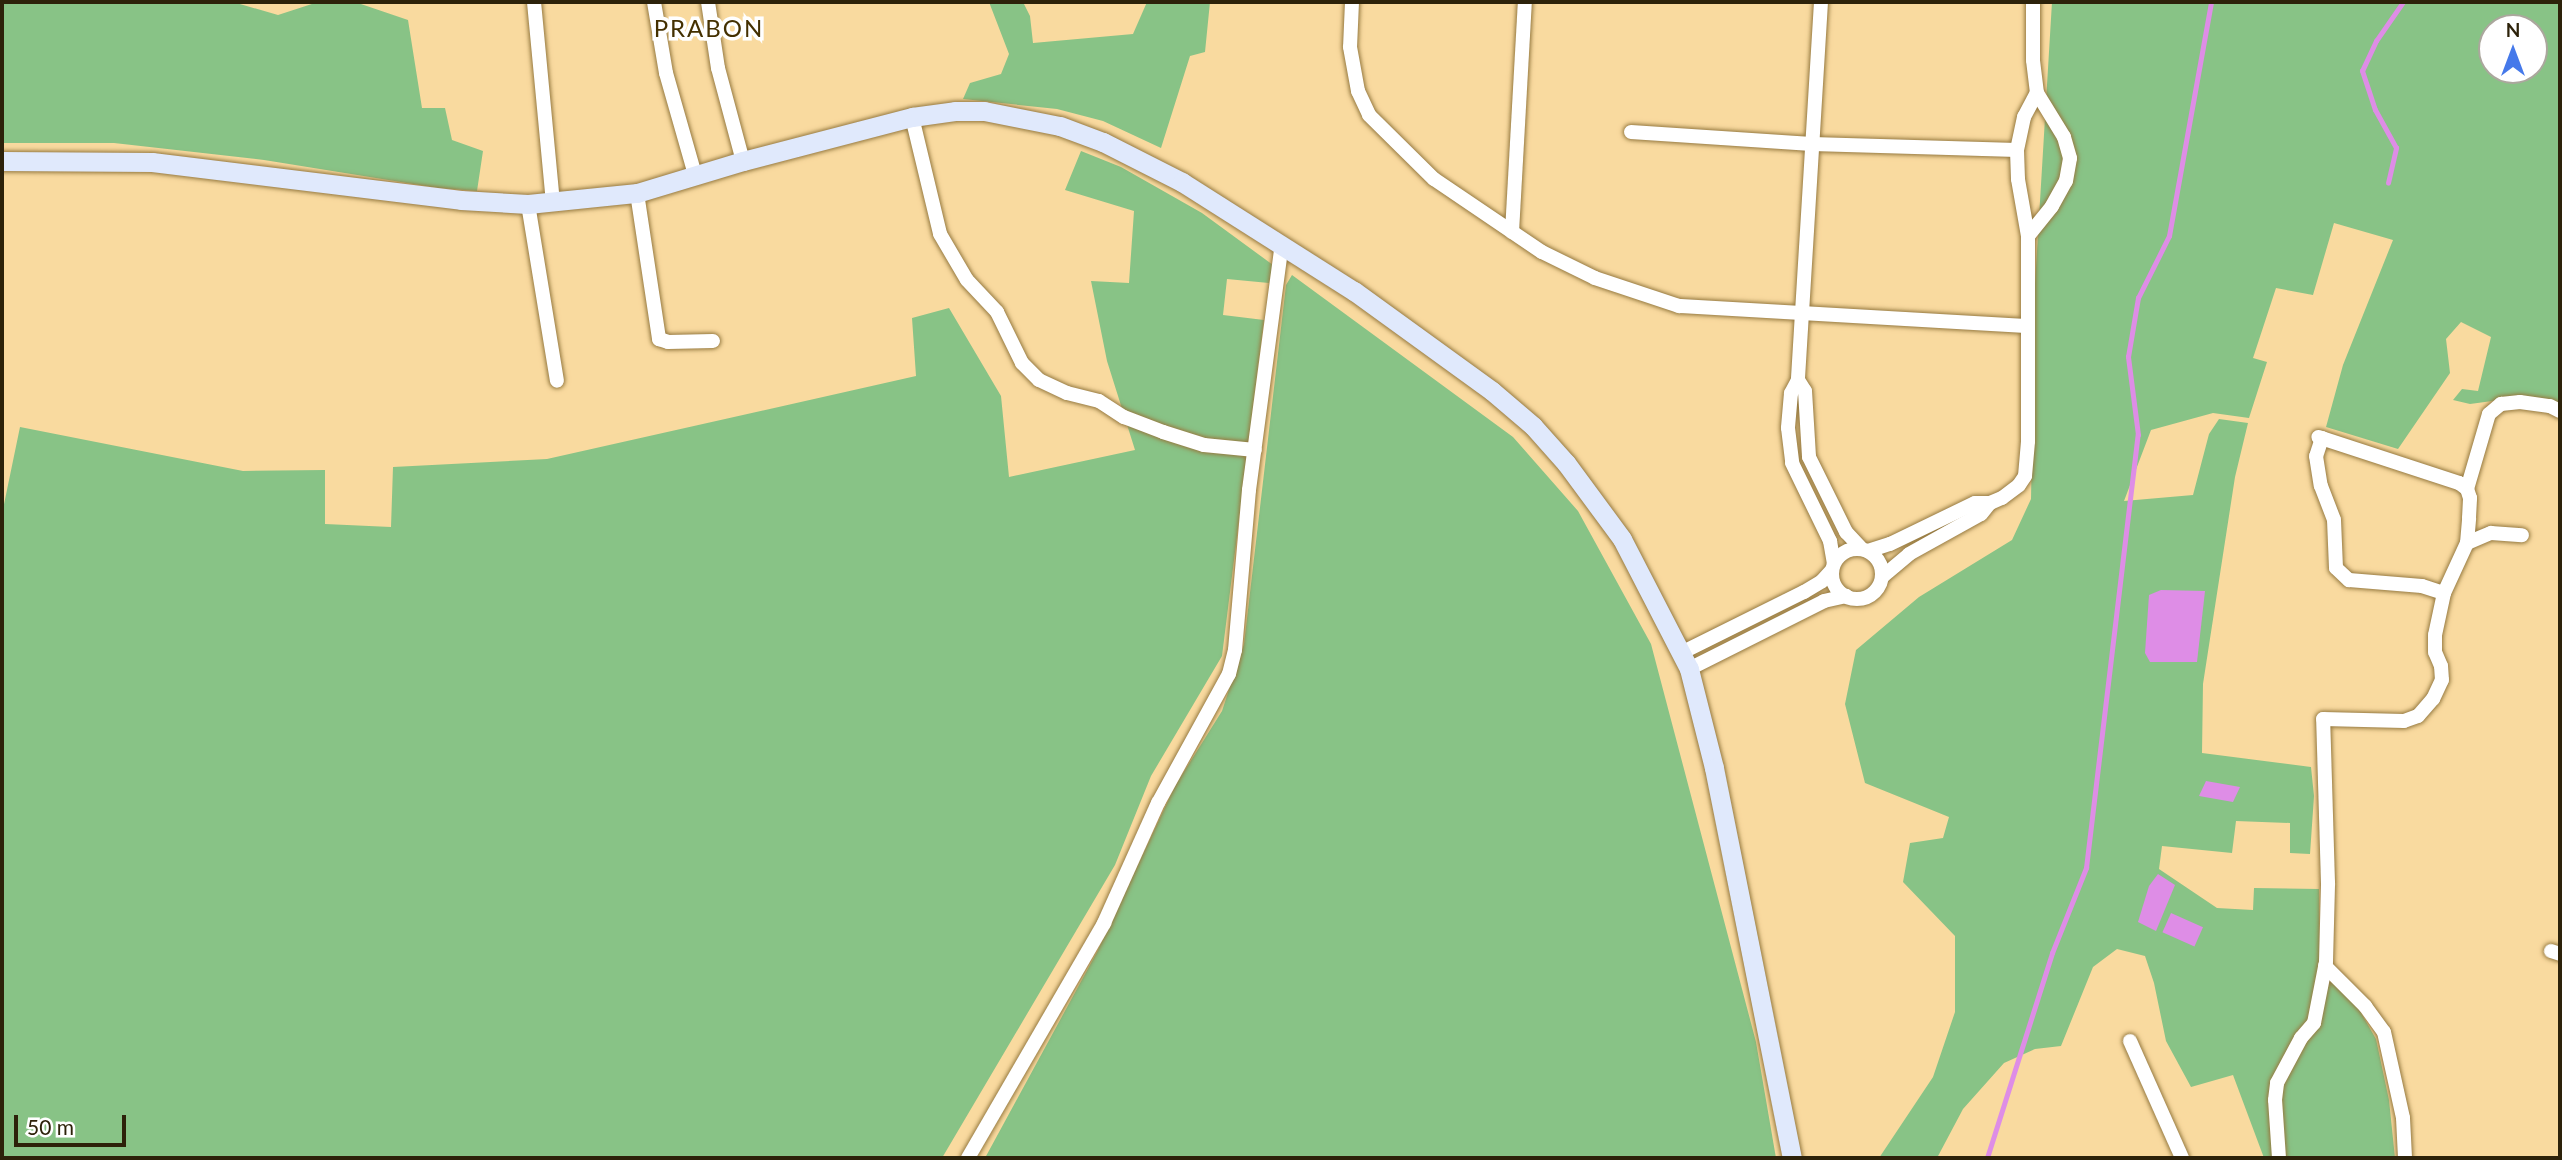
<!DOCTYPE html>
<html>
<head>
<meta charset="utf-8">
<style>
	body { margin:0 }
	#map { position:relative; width:2562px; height:1160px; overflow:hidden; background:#f9da9f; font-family:Lato,sans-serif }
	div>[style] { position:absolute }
	.green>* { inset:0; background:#88c386 }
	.water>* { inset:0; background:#de8de6; transform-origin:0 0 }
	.stream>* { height:4.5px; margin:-2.25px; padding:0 2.25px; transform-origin:2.25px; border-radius:2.25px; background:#de8de6 }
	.roads { filter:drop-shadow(0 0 2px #967a41) drop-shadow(0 0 2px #967a41) }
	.street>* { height:14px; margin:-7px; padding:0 7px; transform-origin:7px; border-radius:7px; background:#fff }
	.street>.ring { margin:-7px; padding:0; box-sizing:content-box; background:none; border:14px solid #fff; border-radius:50% }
	.secondary>* { height:19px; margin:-9.5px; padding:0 9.5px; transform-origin:9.5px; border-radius:9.5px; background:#e0e9fc }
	span { translate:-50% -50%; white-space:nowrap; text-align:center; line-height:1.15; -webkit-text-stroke:7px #fff; paint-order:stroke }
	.quarter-label { font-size:24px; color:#443000; letter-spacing:2px }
	.frame { position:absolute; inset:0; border:4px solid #2d220a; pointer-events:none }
	.north { position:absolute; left:2478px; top:14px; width:70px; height:70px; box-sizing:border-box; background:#fff; border:2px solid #aba79d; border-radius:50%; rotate:0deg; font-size:19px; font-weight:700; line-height:28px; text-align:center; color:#2d220a }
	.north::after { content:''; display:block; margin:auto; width:24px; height:32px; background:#4579ea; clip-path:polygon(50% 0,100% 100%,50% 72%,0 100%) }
	.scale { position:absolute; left:14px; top:1115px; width:112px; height:32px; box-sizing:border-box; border:4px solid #2d220a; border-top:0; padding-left:9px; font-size:21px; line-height:24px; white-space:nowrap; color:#2d220a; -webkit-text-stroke:5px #fff; paint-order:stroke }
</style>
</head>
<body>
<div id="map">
	<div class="green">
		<i style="clip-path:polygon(2px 2px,233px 2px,278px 15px,318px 2px,355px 2px,408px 20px,422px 108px,445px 108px,452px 140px,483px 151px,477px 191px,438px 188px,264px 160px,114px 143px,2px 143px)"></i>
		<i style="clip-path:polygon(989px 2px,1023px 2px,1030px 16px,1033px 43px,1133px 34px,1147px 2px,1210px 2px,1205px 52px,1190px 56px,1161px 148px,1103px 121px,1057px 109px,963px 99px,970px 83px,1001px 74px,1009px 54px)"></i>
		<i style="clip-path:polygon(evenodd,2052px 2px,2560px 2px,2560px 405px,2522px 397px,2470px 404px,2453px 400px,2462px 389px,2478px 391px,2491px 337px,2461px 322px,2446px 339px,2450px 373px,2398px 449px,2326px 427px,2343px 365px,2393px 240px,2334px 223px,2313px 295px,2276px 288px,2253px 358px,2267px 362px,2249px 418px,2213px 413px,2151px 430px,2124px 501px,2193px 495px,2209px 434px,2219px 419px,2248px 423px,2235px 477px,2203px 684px,2202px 753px,2311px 767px,2314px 796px,2310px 854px,2290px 853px,2290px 823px,2236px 821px,2232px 853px,2162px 846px,2159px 869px,2217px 908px,2253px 910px,2254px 888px,2319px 889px,2320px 959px,2356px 1004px,2376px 1039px,2389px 1100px,2395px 1158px,2264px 1158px,2233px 1075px,2191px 1087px,2166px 1041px,2154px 983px,2145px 956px,2117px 949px,2093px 967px,2061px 1046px,2035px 1049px,2004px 1063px,1963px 1109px,1937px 1158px,1879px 1158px,1933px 1077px,1955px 1012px,1955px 936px,1903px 882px,1910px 843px,1943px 838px,1949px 817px,1865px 783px,1845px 704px,1856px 650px,1919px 597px,2012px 540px,2031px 499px,2035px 284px,2052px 2px,2492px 28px,2534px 28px,2534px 70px,2492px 70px,2492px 28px)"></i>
		<i style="clip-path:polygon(1081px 151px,1121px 167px,1202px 213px,1273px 265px,1269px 283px,1227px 279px,1223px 315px,1264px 320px,1222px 656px,1151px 776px,1115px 865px,942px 1158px,2px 1158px,2px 514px,20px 427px,243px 471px,325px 470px,325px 524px,391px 527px,393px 467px,547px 459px,916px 376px,912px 318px,949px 308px,1001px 396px,1009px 477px,1135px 450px,1107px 361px,1091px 281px,1129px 283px,1134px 211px,1065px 190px)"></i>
		<i style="clip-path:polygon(1292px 275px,1513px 437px,1578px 511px,1651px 644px,1756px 1042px,1776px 1158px,985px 1158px,1097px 952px,1175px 786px,1222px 711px,1244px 644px,1286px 285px)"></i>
	</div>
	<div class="water">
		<i style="clip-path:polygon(2161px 590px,2205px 591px,2197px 662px,2150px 662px,2145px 653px,2149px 595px)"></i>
		<i style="clip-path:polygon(2206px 781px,2240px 787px,2233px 802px,2199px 796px)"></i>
		<i style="clip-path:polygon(2158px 874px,2175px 885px,2156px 931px,2138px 922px,2149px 886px)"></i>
		<i style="left:2171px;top:913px;width:35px;height:21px;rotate:24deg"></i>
	</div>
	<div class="stream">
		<i style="left:2388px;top:183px;width:36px;rotate:-77deg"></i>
		<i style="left:2396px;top:148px;width:43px;rotate:-118.9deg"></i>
		<i style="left:2375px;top:110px;width:41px;rotate:-108.4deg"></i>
		<i style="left:2362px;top:71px;width:33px;rotate:-65deg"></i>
		<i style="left:2376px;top:41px;width:47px;rotate:-55.3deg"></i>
		<i style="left:1987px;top:1158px;width:215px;rotate:-72.4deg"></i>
		<i style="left:2052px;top:953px;width:92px;rotate:-68.2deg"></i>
		<i style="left:2086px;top:868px;width:436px;rotate:-83.2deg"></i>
		<i style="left:2138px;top:435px;width:79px;rotate:-97.3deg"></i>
		<i style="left:2128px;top:357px;width:60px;rotate:-80.4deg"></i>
		<i style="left:2138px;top:298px;width:69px;rotate:-63.4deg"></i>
		<i style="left:2169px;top:236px;width:238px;rotate:-79.8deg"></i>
	</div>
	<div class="roads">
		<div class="street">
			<i style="left:534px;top:2px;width:201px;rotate:84.6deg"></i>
			<i style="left:654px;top:2px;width:72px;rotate:80.4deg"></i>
			<i style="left:666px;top:73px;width:106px;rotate:74.1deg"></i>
			<i style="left:708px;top:2px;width:67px;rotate:81.4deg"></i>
			<i style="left:718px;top:68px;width:96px;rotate:75deg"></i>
			<i style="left:1352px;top:2px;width:45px;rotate:92.5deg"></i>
			<i style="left:1350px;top:47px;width:45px;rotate:79.7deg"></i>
			<i style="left:1358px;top:91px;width:26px;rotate:65deg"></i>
			<i style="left:1369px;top:115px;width:91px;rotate:44.6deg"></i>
			<i style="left:1434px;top:179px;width:130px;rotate:34.1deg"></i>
			<i style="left:1542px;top:252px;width:59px;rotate:26.1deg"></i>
			<i style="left:1595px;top:278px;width:89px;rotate:18.4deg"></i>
			<i style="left:1679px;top:306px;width:349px;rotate:3.3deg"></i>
			<i style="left:1821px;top:2px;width:379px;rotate:93.5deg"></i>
			<i style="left:1798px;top:380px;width:15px;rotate:118deg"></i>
			<i style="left:1791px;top:393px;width:35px;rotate:95deg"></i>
			<i style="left:1788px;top:428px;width:35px;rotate:83deg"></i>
			<i style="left:1792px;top:463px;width:87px;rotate:64deg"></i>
			<i style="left:1830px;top:541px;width:22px;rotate:80deg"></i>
			<i style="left:912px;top:117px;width:120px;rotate:76.5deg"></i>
			<i style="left:940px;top:234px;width:53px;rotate:59.6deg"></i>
			<i style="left:967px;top:280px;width:44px;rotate:46.8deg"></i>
			<i style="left:997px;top:312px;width:57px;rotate:63.9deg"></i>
			<i style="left:1022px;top:363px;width:24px;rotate:45deg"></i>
			<i style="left:1039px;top:380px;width:31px;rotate:25deg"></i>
			<i style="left:1067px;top:393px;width:33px;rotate:14deg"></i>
			<i style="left:1099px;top:401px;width:30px;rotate:33deg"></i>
			<i style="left:1124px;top:417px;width:42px;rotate:21deg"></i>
			<i style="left:1163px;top:432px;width:43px;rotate:17.6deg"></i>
			<i style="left:1204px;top:445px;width:51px;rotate:5.6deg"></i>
			<i style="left:1631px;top:132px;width:181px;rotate:3.8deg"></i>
			<i style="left:1812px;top:144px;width:205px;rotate:1.7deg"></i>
			<i style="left:637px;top:193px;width:148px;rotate:81.4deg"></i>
			<i style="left:659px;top:339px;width:9px;rotate:18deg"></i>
			<i style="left:668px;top:342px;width:45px;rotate:-1.3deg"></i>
			<i style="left:528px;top:204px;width:179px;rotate:80.7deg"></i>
			<i style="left:1512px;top:232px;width:230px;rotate:-86.8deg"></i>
			<i style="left:2028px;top:236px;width:38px;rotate:-51deg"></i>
			<i style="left:2052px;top:206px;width:29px;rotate:-61deg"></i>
			<i style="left:2066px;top:181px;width:23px;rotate:-80deg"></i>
			<i style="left:2070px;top:158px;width:22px;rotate:-106deg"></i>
			<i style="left:2064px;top:137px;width:52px;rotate:-121.5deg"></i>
			<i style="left:2037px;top:93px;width:33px;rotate:-97deg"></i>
			<i style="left:2033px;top:60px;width:58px;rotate:-90deg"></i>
			<i style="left:1798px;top:380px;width:13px;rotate:58deg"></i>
			<i style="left:1805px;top:391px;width:66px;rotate:86.5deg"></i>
			<i style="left:1809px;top:457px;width:84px;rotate:63.7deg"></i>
			<i style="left:1846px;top:532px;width:23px;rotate:47deg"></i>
			<i style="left:2322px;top:438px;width:19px;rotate:108deg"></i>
			<i style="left:2316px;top:456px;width:30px;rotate:81deg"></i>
			<i style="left:2321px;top:486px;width:36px;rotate:69deg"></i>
			<i style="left:2334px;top:520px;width:48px;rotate:87.6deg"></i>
			<i style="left:2336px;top:568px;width:18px;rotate:43deg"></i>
			<i style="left:2349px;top:580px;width:73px;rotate:4.7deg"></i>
			<i style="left:2422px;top:586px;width:23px;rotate:18deg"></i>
			<i style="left:2467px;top:489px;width:78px;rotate:-73.7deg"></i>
			<i style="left:2489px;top:414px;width:16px;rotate:-40deg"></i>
			<i style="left:2501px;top:404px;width:19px;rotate:-6deg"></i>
			<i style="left:2520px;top:402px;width:30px;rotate:8deg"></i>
			<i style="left:2550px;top:406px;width:11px;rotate:27deg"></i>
			<i style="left:2467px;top:543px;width:26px;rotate:-23deg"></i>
			<i style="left:2491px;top:533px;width:31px;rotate:4deg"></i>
			<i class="ring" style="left:1832px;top:549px;width:36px;height:36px"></i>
			<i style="left:1868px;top:551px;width:23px;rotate:-18deg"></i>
			<i style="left:1890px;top:544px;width:94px;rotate:-25.8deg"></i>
			<i style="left:1975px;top:503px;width:15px"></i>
			<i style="left:1990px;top:503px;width:13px;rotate:-23deg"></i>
			<i style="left:2002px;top:498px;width:21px;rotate:-37deg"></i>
			<i style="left:2019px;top:485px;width:11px;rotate:-56deg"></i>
			<i style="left:2025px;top:476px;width:35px;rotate:-85deg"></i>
			<i style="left:2028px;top:441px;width:205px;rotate:-90deg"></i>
			<i style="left:2028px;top:236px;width:58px;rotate:-100deg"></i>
			<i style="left:2018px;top:179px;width:29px;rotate:-92deg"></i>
			<i style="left:2017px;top:150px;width:34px;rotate:-78deg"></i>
			<i style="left:2024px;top:117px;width:27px;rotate:-62deg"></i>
			<i style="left:1882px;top:577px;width:35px;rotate:-40deg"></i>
			<i style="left:1909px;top:554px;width:82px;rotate:-29.1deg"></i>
			<i style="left:1981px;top:514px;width:14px;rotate:-51deg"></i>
			<i style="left:1681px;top:653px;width:137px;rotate:-26.4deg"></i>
			<i style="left:1804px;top:592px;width:21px;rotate:-31deg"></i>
			<i style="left:1822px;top:581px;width:15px;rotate:-48deg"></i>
			<i style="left:1689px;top:669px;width:151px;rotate:-26.7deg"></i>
			<i style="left:1824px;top:601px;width:23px;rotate:-13deg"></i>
			<i style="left:2551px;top:951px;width:9px;rotate:18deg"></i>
			<i style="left:2325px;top:966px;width:57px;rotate:45deg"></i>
			<i style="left:2365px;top:1006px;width:32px;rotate:54deg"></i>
			<i style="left:2384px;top:1032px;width:88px;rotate:77.5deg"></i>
			<i style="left:2403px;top:1118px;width:40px;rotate:87.1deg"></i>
			<i style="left:2130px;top:1041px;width:128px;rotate:66deg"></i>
			<i style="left:968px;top:1158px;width:272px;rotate:-59.9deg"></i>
			<i style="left:1104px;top:923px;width:132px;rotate:-65.8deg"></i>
			<i style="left:1158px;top:803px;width:147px;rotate:-61.2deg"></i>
			<i style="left:1229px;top:674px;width:25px;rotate:-76deg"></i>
			<i style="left:1235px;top:650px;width:161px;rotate:-85deg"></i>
			<i style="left:1249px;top:490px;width:248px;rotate:-82.4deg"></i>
			<i style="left:2279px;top:1158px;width:58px;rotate:-93.9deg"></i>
			<i style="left:2275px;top:1100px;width:17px;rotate:-83deg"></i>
			<i style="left:2277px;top:1083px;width:51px;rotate:-61.9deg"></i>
			<i style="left:2301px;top:1038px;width:20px;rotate:-49deg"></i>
			<i style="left:2314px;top:1023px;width:62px;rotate:-78.9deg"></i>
			<i style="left:2326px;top:962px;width:79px;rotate:-88.5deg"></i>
			<i style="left:2328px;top:883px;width:164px;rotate:-91.7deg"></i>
			<i style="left:2323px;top:719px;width:81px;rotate:1.4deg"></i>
			<i style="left:2404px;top:721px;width:15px;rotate:-20deg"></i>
			<i style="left:2418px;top:716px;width:23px;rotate:-49deg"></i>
			<i style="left:2433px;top:699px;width:21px;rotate:-65deg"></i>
			<i style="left:2442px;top:680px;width:14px;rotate:-94deg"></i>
			<i style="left:2441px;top:666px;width:15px;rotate:-113deg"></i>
			<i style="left:2435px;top:652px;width:17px;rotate:-90deg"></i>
			<i style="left:2435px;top:635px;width:43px;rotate:-77.9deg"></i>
			<i style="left:2444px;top:593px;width:55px;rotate:-65.3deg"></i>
			<i style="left:2467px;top:543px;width:25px;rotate:-85deg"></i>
			<i style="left:2469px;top:518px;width:20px;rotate:-87deg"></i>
			<i style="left:2470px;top:498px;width:9px;rotate:-108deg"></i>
			<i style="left:2467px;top:489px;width:10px;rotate:-143deg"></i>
			<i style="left:2459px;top:483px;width:148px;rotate:-161.9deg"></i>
		</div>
		<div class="secondary">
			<i style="left:2px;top:161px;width:150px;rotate:0.4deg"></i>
			<i style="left:152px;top:162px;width:311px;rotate:7deg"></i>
			<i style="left:461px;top:200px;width:67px;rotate:3.4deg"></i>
			<i style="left:528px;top:204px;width:110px;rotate:-5.8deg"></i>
			<i style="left:637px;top:193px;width:111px;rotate:-16.8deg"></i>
			<i style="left:743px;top:161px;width:175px;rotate:-14.6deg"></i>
			<i style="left:912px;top:117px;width:43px;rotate:-7.9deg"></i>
			<i style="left:955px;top:111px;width:29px"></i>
			<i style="left:984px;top:111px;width:77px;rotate:11.2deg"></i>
			<i style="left:1060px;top:126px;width:46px;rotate:20.4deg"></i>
			<i style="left:1103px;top:142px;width:89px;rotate:26.9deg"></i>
			<i style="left:1182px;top:182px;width:204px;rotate:32.4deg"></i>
			<i style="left:1354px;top:291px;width:170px;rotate:35.9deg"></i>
			<i style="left:1492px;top:391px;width:54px;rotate:40.5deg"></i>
			<i style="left:1533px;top:426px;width:50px;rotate:48.3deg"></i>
			<i style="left:1566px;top:463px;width:94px;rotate:53.6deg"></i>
			<i style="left:1622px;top:539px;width:146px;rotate:62.7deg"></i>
			<i style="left:1689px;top:669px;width:102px;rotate:75.8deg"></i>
			<i style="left:1714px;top:768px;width:398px;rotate:78.7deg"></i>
		</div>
	</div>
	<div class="quarter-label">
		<span style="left:709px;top:28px">PRABON</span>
	</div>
	<div class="frame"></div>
	<div class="north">N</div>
	<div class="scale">50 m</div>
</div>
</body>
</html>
